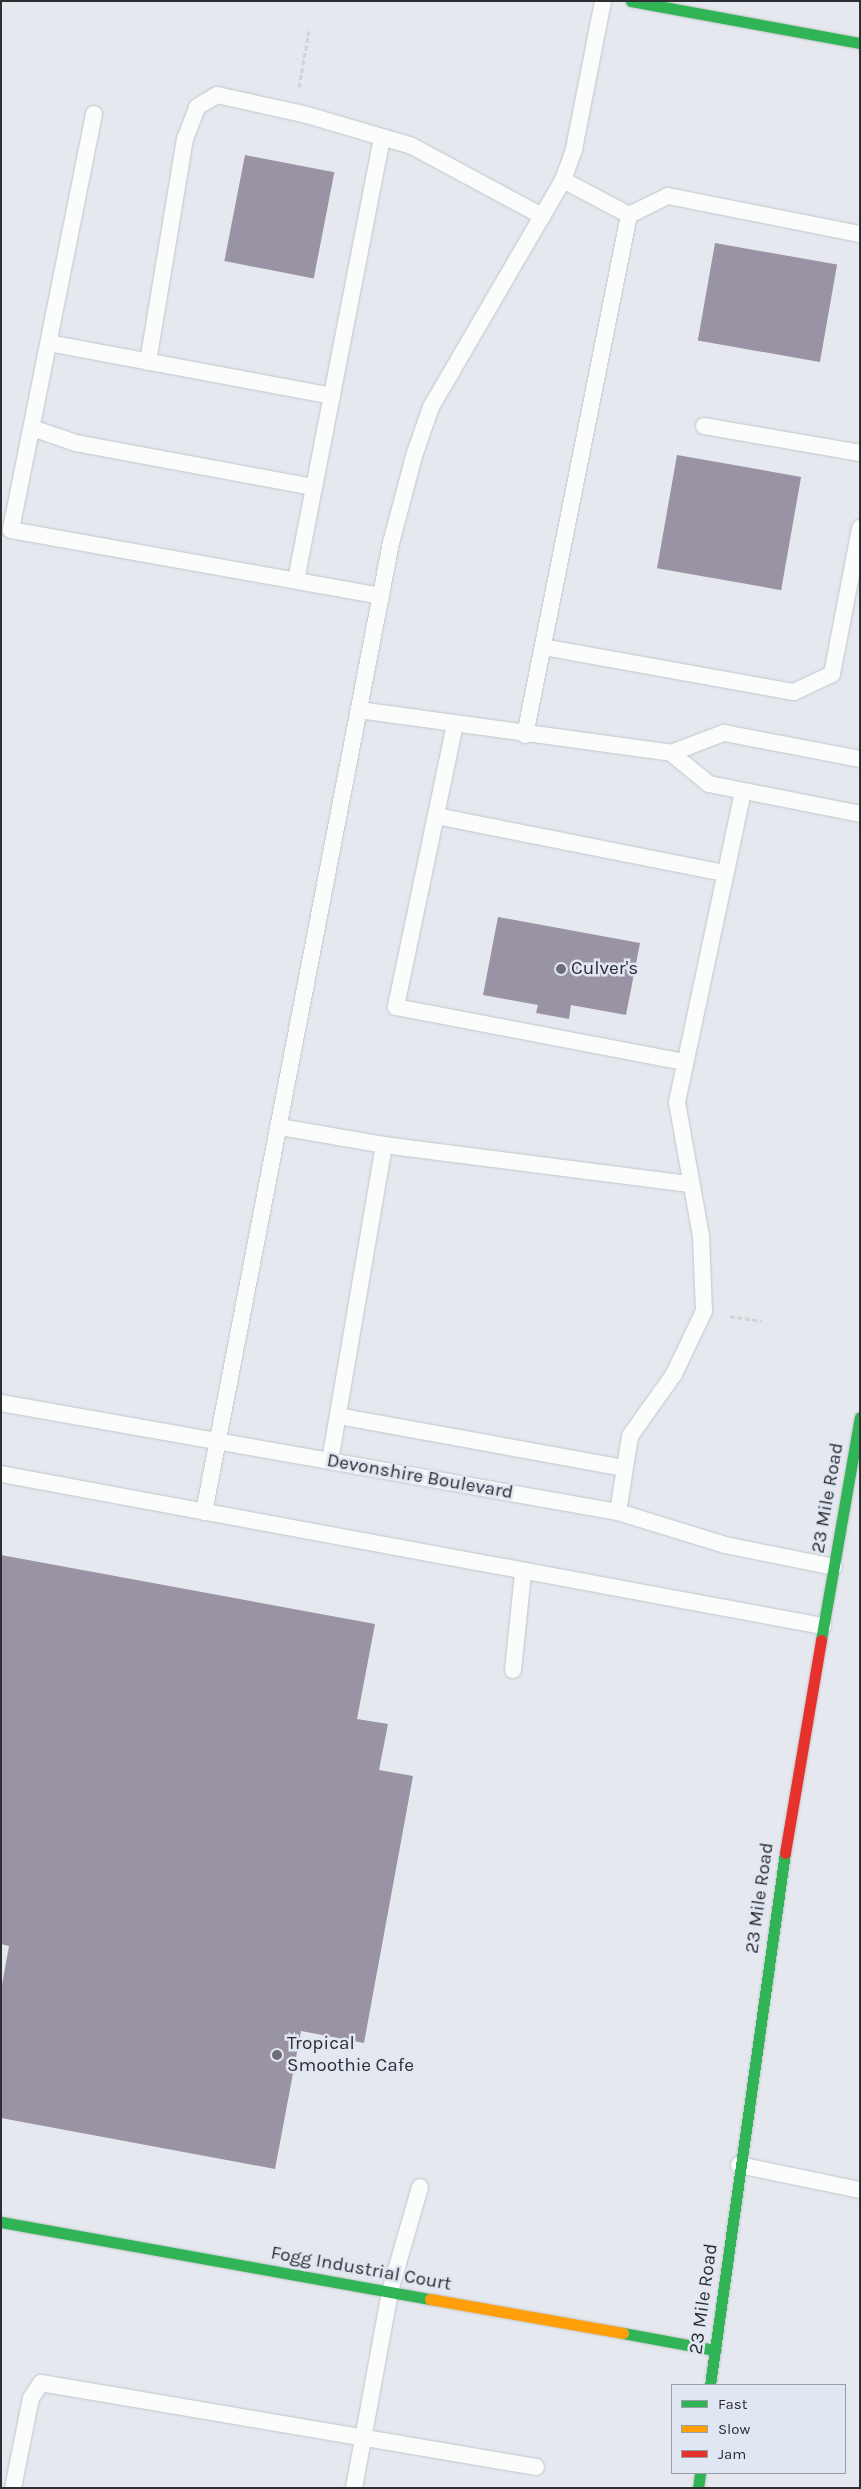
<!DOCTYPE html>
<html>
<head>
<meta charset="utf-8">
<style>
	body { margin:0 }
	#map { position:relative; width:861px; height:2489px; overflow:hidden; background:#e5e8ee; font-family:Karla,sans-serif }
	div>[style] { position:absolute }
	.building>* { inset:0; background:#9a93a3; transform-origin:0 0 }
	.path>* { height:3px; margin-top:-1.5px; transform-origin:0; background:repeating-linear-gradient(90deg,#d1d3d4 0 5px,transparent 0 7.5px) }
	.roads { filter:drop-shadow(0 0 1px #c3c6cb) drop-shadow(0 0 1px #c3c6cb) }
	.lane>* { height:16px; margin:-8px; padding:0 8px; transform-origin:8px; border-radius:8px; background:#fbfcfc }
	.fast>* { height:11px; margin:-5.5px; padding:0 5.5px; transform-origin:5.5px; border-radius:5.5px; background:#30b455 }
	.slow>* { height:11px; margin:-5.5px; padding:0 5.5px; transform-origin:5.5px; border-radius:5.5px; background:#ff9f0a }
	.jam>* { height:11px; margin:-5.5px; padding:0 5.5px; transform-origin:5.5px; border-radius:5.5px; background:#e5322d }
	.dots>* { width:14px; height:14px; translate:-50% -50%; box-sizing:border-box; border:2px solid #e1e7f2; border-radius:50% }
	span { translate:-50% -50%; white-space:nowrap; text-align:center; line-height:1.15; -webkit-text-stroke:5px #e1e7f2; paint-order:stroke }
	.poi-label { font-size:19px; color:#2c2e32 }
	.left { translate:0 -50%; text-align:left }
	.street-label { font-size:19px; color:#2c2e32 }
	.frame { position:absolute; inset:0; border:2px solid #2c2e32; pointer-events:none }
	.legend { position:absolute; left:671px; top:2384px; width:175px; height:90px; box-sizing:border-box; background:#e1e7f2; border:1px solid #999da5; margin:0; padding:6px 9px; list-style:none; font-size:15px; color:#2c2e32 }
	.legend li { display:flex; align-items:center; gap:10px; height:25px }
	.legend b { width:25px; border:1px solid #999da5 }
</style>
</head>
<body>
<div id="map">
	<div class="building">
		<i style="left:245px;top:155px;width:91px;height:108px;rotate:11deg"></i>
		<i style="left:715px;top:243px;width:124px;height:99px;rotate:10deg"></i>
		<i style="left:677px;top:455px;width:126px;height:115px;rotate:10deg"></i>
		<i style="clip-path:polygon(498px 917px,640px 943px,626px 1015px,571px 1005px,569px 1019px,536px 1013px,538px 1005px,483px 995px)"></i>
		<i style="clip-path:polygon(1px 1555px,375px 1624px,357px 1719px,388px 1724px,379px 1770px,413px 1776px,364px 2043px,301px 2031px,275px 2169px,1px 2118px,1px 1990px,9px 1946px,1px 1944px)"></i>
	</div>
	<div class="path">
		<i style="left:299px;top:87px;width:57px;rotate:-79.9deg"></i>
		<i style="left:730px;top:1316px;width:32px;rotate:9deg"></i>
	</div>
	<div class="roads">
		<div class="lane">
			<i style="left:94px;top:114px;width:424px;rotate:101.3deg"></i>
			<i style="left:11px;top:530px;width:376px;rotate:10.1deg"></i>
			<i style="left:563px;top:180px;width:75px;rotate:27.9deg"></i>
			<i style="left:49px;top:343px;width:288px;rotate:10.6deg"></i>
			<i style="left:148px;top:362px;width:226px;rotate:-80.6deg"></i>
			<i style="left:185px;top:139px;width:34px;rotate:-69deg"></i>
			<i style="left:197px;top:107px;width:23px;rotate:-31deg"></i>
			<i style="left:217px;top:95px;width:92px;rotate:12.5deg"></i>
			<i style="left:307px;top:115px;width:109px;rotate:16.4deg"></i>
			<i style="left:412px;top:146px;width:148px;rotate:28.3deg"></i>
			<i style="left:704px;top:426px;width:158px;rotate:9.8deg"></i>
			<i style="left:32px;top:428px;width:46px;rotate:18.8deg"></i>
			<i style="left:76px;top:443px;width:242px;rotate:10.5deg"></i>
			<i style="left:296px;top:580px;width:451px;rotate:-79deg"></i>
			<i style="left:543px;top:647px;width:255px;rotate:10.2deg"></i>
			<i style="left:794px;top:692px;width:42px;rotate:-25.3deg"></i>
			<i style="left:832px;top:674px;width:149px;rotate:-79.1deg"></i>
			<i style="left:359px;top:710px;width:315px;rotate:7.8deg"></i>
			<i style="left:671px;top:753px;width:57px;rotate:-20.7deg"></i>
			<i style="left:724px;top:733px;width:138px;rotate:10.8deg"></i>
			<i style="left:455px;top:724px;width:289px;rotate:101.8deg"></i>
			<i style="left:396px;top:1007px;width:294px;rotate:10.8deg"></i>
			<i style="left:525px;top:735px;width:530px;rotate:-78.69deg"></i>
			<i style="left:629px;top:215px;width:43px;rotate:-26deg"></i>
			<i style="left:668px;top:196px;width:196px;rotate:11.2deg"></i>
			<i style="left:671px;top:753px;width:49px;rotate:39.2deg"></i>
			<i style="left:709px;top:784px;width:154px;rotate:11.2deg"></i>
			<i style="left:436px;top:816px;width:295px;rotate:11.2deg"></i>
			<i style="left:280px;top:1127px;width:106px;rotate:9.8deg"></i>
			<i style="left:384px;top:1145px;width:321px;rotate:99.7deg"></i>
			<i style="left:384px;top:1145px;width:308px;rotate:7.3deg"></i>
			<i style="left:1px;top:1403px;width:627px;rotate:10.02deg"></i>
			<i style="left:618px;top:1512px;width:112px;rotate:17.1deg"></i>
			<i style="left:725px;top:1545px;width:111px;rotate:11.4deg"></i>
			<i style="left:338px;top:1416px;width:290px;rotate:10.3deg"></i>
			<i style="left:1px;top:1474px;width:836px;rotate:10.48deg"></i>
			<i style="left:204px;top:1512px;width:987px;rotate:-79.08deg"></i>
			<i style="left:391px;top:543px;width:90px;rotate:-75.2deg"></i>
			<i style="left:414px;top:456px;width:52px;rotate:-70.9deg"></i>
			<i style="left:431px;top:407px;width:263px;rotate:-59.8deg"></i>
			<i style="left:563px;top:180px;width:33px;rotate:-70deg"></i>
			<i style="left:574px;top:149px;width:151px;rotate:-78.9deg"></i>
			<i style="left:618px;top:1512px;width:77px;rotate:-81deg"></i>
			<i style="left:630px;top:1436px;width:76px;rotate:-54.6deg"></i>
			<i style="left:674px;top:1374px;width:70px;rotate:-64.5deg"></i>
			<i style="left:704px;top:1311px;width:75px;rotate:-92.3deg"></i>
			<i style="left:701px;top:1236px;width:136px;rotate:-100.2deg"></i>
			<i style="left:677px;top:1102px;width:317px;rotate:-78deg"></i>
			<i style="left:513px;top:1670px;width:98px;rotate:-84.1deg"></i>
			<i style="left:739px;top:2165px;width:124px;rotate:11.7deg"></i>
			<i style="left:13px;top:2488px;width:92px;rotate:-78.7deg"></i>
			<i style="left:31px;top:2398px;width:18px;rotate:-56deg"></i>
			<i style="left:41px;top:2383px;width:502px;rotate:9.63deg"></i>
			<i style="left:354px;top:2488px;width:200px;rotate:-79.6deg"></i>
			<i style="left:390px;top:2291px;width:108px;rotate:-73.9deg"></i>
		</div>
		<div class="fast">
			<i style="left:631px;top:1px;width:233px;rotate:10.4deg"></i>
			<i style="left:821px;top:1640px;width:226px;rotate:-80.1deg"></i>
			<i style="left:1px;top:2222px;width:436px;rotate:10.2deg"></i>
			<i style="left:623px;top:2333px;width:94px;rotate:10.5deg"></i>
			<i style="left:710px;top:2385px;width:537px;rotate:-81.98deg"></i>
			<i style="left:698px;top:2488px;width:15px;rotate:-82deg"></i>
		</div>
		<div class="slow">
			<i style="left:430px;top:2299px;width:196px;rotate:10deg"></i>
		</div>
		<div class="jam">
			<i style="left:785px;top:1853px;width:216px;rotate:-80.4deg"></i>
		</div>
	</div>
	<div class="dots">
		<i style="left:561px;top:969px;background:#6d6f74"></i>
		<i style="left:277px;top:2055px;background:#6d6f74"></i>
	</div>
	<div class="poi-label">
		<span class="left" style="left:571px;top:969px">Culver's</span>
		<span class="left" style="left:287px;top:2055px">Tropical<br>Smoothie Cafe</span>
	</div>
	<div class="street-label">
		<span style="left:420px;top:1477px;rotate:10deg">Devonshire Boulevard</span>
		<span style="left:828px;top:1498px;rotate:-80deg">23 Mile Road</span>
		<span style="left:760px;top:1898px;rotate:-82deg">23 Mile Road</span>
		<span style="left:361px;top:2269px;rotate:10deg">Fogg Industrial Court</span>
		<span style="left:704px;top:2299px;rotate:-82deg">23 Mile Road</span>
	</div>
	<div class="frame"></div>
	<ul class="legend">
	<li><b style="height:6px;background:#30b455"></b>Fast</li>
	<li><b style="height:6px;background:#ff9f0a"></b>Slow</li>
	<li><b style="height:6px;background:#e5322d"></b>Jam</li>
	</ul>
</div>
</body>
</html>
